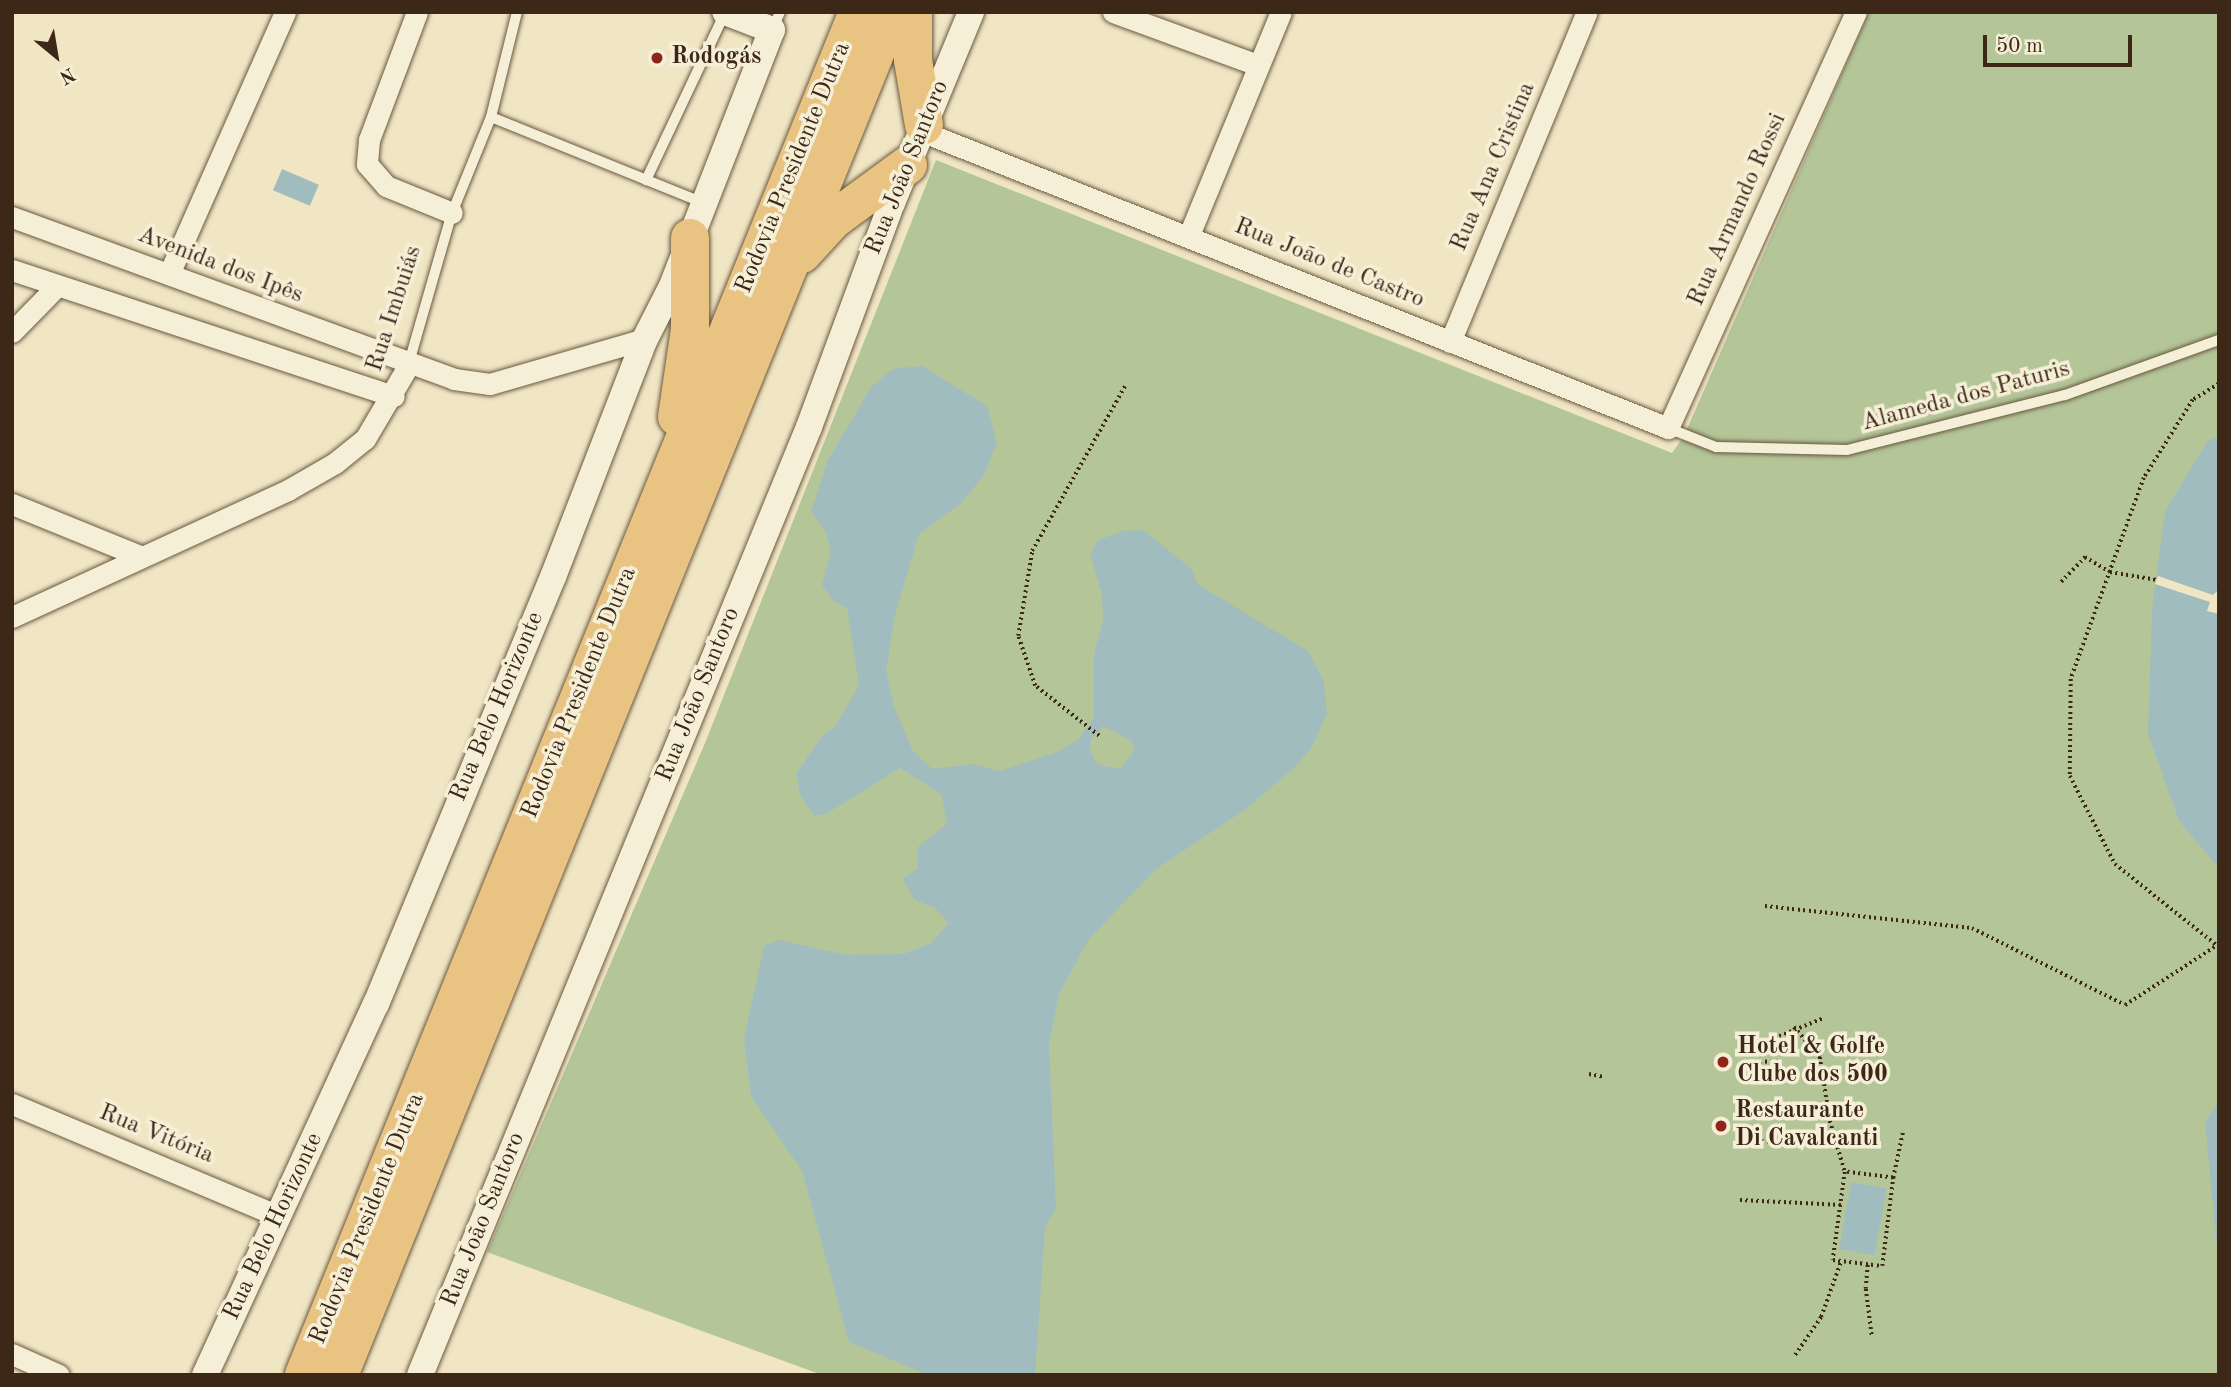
<!DOCTYPE html>
<html>
<head>
<meta charset="utf-8">
<style>
	body { margin:0 }
	#map { position:relative; width:2231px; height:1387px; overflow:hidden; background:#f1e6c3; font-family:"Old Standard TT",serif }
	div>[style] { position:absolute }
	.green>* { inset:0; background:#b4c698 }
	.water>* { inset:0; background:#a1bcbf; transform-origin:0 0 }
	.pier>* { inset:0; background:#f1e6c3 }
	.path>* { height:3.5px; margin-top:-1.75px; transform-origin:0; background:repeating-linear-gradient(90deg,#3d2817 0 2px,transparent 0 5.5px) }
	.roads { filter:drop-shadow(0 0 2px #6a5842) drop-shadow(0 0 2px #6a5842) }
	.service>* { height:10px; margin:-5px; padding:0 5px; transform-origin:5px; border-radius:5px; background:#f6efd8 }
	.minor>* { height:21px; margin:-10.5px; padding:0 10.5px; transform-origin:10.5px; border-radius:10.5px; background:#f6efd8 }
	.tertiary>* { height:26px; margin:-13px; padding:0 13px; transform-origin:13px; border-radius:13px; background:#f6efd8 }
	.motorway>* { height:38px; margin:-19px; padding:0 19px; transform-origin:19px; border-radius:19px; background:#e8c382 }
	.dots>* { width:19px; height:19px; translate:-50% -50%; box-sizing:border-box; border:4px solid #f6efd8; border-radius:50% }
	span { translate:-50% -50%; white-space:nowrap; text-align:center; line-height:1.15; -webkit-text-stroke:7px #f6efd8; paint-order:stroke }
	.poi-label { font-size:24px; color:#3d2817; font-weight:700 }
	.left { translate:0 -50%; text-align:left }
	.street-label { font-size:24px; color:#3d2817 }
	.frame { position:absolute; inset:0; border:14px solid #3d2817; pointer-events:none }
	.north { position:absolute; left:21px; top:21px; width:70px; height:70px; -webkit-text-stroke:5px #f6efd8; paint-order:stroke; rotate:150deg; font-size:19px; font-weight:700; line-height:28px; text-align:center; color:#3d2817 }
	.north::after { content:''; display:block; margin:auto; width:24px; height:32px; background:#3d2817; clip-path:polygon(50% 0,100% 100%,50% 72%,0 100%) }
	.scale { position:absolute; left:1983px; top:35px; width:149px; height:32px; box-sizing:border-box; border:4px solid #3d2817; border-top:0; padding-left:9px; font-size:21px; line-height:24px; white-space:nowrap; color:#3d2817; -webkit-text-stroke:5px #f6efd8; paint-order:stroke }
</style>
</head>
<body>
<div id="map">
	<div class="green">
		<i style="clip-path:polygon(1869px 12px,2219px 12px,2219px 1375px,822px 1375px,487px 1252px,705px 743px,936px 160px,1672px 453px,1684px 436px)"></i>
	</div>
	<div class="water">
		<i style="left:282px;top:169px;width:40px;height:23px;rotate:23deg"></i>
		<i style="clip-path:polygon(evenodd,922px 366px,987px 406px,997px 443px,983px 477px,959px 505px,919px 534px,895px 615px,886px 670px,894px 707px,913px 751px,932px 769px,972px 764px,999px 771px,1055px 753px,1078px 740px,1094px 718px,1094px 654px,1103px 620px,1102px 593px,1090px 555px,1098px 540px,1123px 531px,1143px 530px,1192px 569px,1197px 584px,1308px 651px,1324px 681px,1327px 713px,1312px 747px,1293px 769px,1243px 811px,1156px 869px,1089px 939px,1059px 994px,1049px 1044px,1056px 1207px,1045px 1228px,1035px 1375px,928px 1375px,849px 1342px,802px 1171px,751px 1096px,744px 1039px,764px 946px,778px 940px,847px 955px,904px 954px,931px 943px,949px 923px,935px 908px,915px 900px,902px 879px,918px 868px,917px 848px,947px 823px,941px 794px,900px 768px,826px 814px,814px 816px,800px 795px,796px 774px,821px 737px,835px 727px,859px 685px,847px 608px,833px 601px,822px 585px,831px 551px,825px 531px,811px 511px,828px 460px,871px 387px,893px 369px,922px 366px,1103px 726px,1132px 741px,1134px 751px,1119px 769px,1097px 764px,1090px 751px,1091px 739px,1103px 726px)"></i>
		<i style="clip-path:polygon(2219px 435px,2219px 868px,2179px 821px,2148px 734px,2152px 609px,2165px 512px,2207px 442px)"></i>
		<i style="clip-path:polygon(2219px 1101px,2219px 1268px,2205px 1122px)"></i>
		<i style="left:1851px;top:1182px;width:36px;height:68px;rotate:10deg"></i>
	</div>
	<div class="pier">
		<i style="clip-path:polygon(2158px 576px,2213px 595px,2219px 589px,2219px 614px,2207px 611px,2210px 602px,2155px 584px)"></i>
	</div>
	<div class="path">
		<i style="left:2219px;top:384px;width:31px;rotate:148deg"></i>
		<i style="left:2193px;top:400px;width:92px;rotate:122.1deg"></i>
		<i style="left:2144px;top:478px;width:214px;rotate:110deg"></i>
		<i style="left:2071px;top:679px;width:97px;rotate:90.6deg"></i>
		<i style="left:2070px;top:776px;width:99px;rotate:62.9deg"></i>
		<i style="left:2115px;top:864px;width:133px;rotate:38.6deg"></i>
		<i style="left:2061px;top:582px;width:35px;rotate:-46deg"></i>
		<i style="left:2085px;top:557px;width:29px;rotate:31deg"></i>
		<i style="left:2110px;top:572px;width:48px;rotate:9.7deg"></i>
		<i style="left:1099px;top:736px;width:81px;rotate:-142deg"></i>
		<i style="left:1035px;top:686px;width:53px;rotate:-108.8deg"></i>
		<i style="left:1018px;top:636px;width:86px;rotate:-80.6deg"></i>
		<i style="left:1032px;top:551px;width:189px;rotate:-60.6deg"></i>
		<i style="left:1765px;top:906px;width:208px;rotate:6.1deg"></i>
		<i style="left:1972px;top:928px;width:171px;rotate:26.7deg"></i>
		<i style="left:2125px;top:1005px;width:108px;rotate:-33deg"></i>
		<i style="left:1794px;top:1027px;width:40px;rotate:49deg"></i>
		<i style="left:1820px;top:1057px;width:65px;rotate:81.1deg"></i>
		<i style="left:1830px;top:1121px;width:53px;rotate:73.6deg"></i>
		<i style="left:1845px;top:1172px;width:89px;rotate:97.8deg"></i>
		<i style="left:1833px;top:1260px;width:49px;rotate:7deg"></i>
		<i style="left:1882px;top:1266px;width:89px;rotate:-82.9deg"></i>
		<i style="left:1893px;top:1178px;width:48px;rotate:-172.9deg"></i>
		<i style="left:1779px;top:1036px;width:48px;rotate:-21.8deg"></i>
		<i style="left:1754px;top:1062px;width:24px;rotate:-2deg"></i>
		<i style="left:1589px;top:1074px;width:15px;rotate:11deg"></i>
		<i style="left:1745px;top:1140px;width:28px;rotate:4deg"></i>
		<i style="left:1893px;top:1178px;width:48px;rotate:-78deg"></i>
		<i style="left:1740px;top:1200px;width:101px;rotate:2.8deg"></i>
		<i style="left:1868px;top:1265px;width:24px;rotate:95deg"></i>
		<i style="left:1866px;top:1289px;width:47px;rotate:82.7deg"></i>
		<i style="left:1795px;top:1355px;width:46px;rotate:-55.6deg"></i>
		<i style="left:1821px;top:1317px;width:59px;rotate:-70.3deg"></i>
	</div>
	<div class="roads">
		<div class="service">
			<i style="left:772px;top:30px;width:20px;rotate:-66deg"></i>
			<i style="left:491px;top:117px;width:230px;rotate:22deg"></i>
			<i style="left:646px;top:180px;width:185px;rotate:-64.7deg"></i>
			<i style="left:408px;top:366px;width:159px;rotate:-74deg"></i>
			<i style="left:452px;top:213px;width:104px;rotate:-67.9deg"></i>
			<i style="left:491px;top:117px;width:108px;rotate:-76.1deg"></i>
			<i style="left:1668px;top:428px;width:52px;rotate:21.6deg"></i>
			<i style="left:1716px;top:447px;width:131px;rotate:1.3deg"></i>
			<i style="left:1847px;top:450px;width:225px;rotate:-14.2deg"></i>
			<i style="left:2065px;top:395px;width:164px;rotate:-19.7deg"></i>
		</div>
		<div class="minor">
			<i style="left:417px;top:12px;width:137px;rotate:110.6deg"></i>
			<i style="left:369px;top:140px;width:24px;rotate:95deg"></i>
			<i style="left:367px;top:164px;width:29px;rotate:49deg"></i>
			<i style="left:386px;top:186px;width:71px;rotate:22.2deg"></i>
			<i style="left:1113px;top:12px;width:154px;rotate:20.1deg"></i>
			<i style="left:921px;top:131px;width:804px;rotate:21.68deg"></i>
			<i style="left:1668px;top:428px;width:457px;rotate:-65.7deg"></i>
			<i style="left:12px;top:217px;width:471px;rotate:20.1deg"></i>
			<i style="left:454px;top:379px;width:36px;rotate:8deg"></i>
			<i style="left:490px;top:384px;width:161px;rotate:-16.2deg"></i>
			<i style="left:1189px;top:235px;width:241px;rotate:-67.6deg"></i>
			<i style="left:12px;top:270px;width:402px;rotate:18.3deg"></i>
			<i style="left:169px;top:274px;width:287px;rotate:-66.1deg"></i>
			<i style="left:12px;top:332px;width:64px;rotate:-45.6deg"></i>
			<i style="left:1450px;top:342px;width:357px;rotate:-67.5deg"></i>
			<i style="left:12px;top:504px;width:138px;rotate:22.1deg"></i>
			<i style="left:12px;top:617px;width:304px;rotate:-24.7deg"></i>
			<i style="left:288px;top:490px;width:54px;rotate:-29.9deg"></i>
			<i style="left:335px;top:463px;width:38px;rotate:-39deg"></i>
			<i style="left:365px;top:439px;width:85px;rotate:-59.5deg"></i>
			<i style="left:12px;top:1104px;width:290px;rotate:22.8deg"></i>
			<i style="left:12px;top:1354px;width:51px;rotate:24.1deg"></i>
		</div>
		<div class="tertiary">
			<i style="left:205px;top:1375px;width:409px;rotate:-65.3deg"></i>
			<i style="left:376px;top:1004px;width:462px;rotate:-67.5deg"></i>
			<i style="left:553px;top:577px;width:255px;rotate:-68.9deg"></i>
			<i style="left:645px;top:339px;width:59px;rotate:-63deg"></i>
			<i style="left:672px;top:286px;width:275px;rotate:-68.7deg"></i>
			<i style="left:772px;top:30px;width:50px;rotate:-159deg"></i>
			<i style="left:420px;top:1375px;width:1025px;rotate:-67.69deg"></i>
			<i style="left:809px;top:427px;width:239px;rotate:-69.7deg"></i>
			<i style="left:892px;top:203px;width:207px;rotate:-67.5deg"></i>
		</div>
		<div class="motorway">
			<i style="left:913px;top:12px;width:48px;rotate:90deg"></i>
			<i style="left:913px;top:60px;width:66px;rotate:80.4deg"></i>
			<i style="left:802px;top:254px;width:46px;rotate:-47.6deg"></i>
			<i style="left:833px;top:220px;width:93px;rotate:-36.3deg"></i>
			<i style="left:677px;top:417px;width:89px;rotate:-81.6deg"></i>
			<i style="left:690px;top:329px;width:91px;rotate:-90deg"></i>
			<i style="left:304px;top:1375px;width:1471px;rotate:-67.88deg"></i>
			<i style="left:339px;top:1375px;width:1471px;rotate:-67.92deg"></i>
		</div>
	</div>
	<div class="dots">
		<i style="left:657px;top:58px;background:#8f2418"></i>
		<i style="left:1723px;top:1062px;background:#8f2418"></i>
		<i style="left:1721px;top:1126px;background:#8f2418"></i>
	</div>
	<div class="poi-label">
		<span class="left" style="left:671px;top:58px">Rodogás</span>
		<span class="left" style="left:1737px;top:1062px">Hotel &amp; Golfe<br>Clube dos 500</span>
		<span class="left" style="left:1735px;top:1126px">Restaurante<br>Di Cavalcanti</span>
	</div>
	<div class="street-label">
		<span style="left:1494px;top:167px;rotate:-67deg">Rua Ana Cristina</span>
		<span style="left:794px;top:168px;rotate:-68deg">Rodovia Presidente Dutra</span>
		<span style="left:908px;top:168px;rotate:-68deg">Rua João Santoro</span>
		<span style="left:1738px;top:210px;rotate:-66deg">Rua Armando Rossi</span>
		<span style="left:1329px;top:264px;rotate:22deg">Rua João de Castro</span>
		<span style="left:220px;top:266px;rotate:21deg">Avenida dos Ipês</span>
		<span style="left:395px;top:309px;rotate:-72deg">Rua Imbuiás</span>
		<span style="left:1966px;top:397px;rotate:-15deg">Alameda dos Paturis</span>
		<span style="left:580px;top:693px;rotate:-68deg">Rodovia Presidente Dutra</span>
		<span style="left:699px;top:695px;rotate:-68deg">Rua João Santoro</span>
		<span style="left:498px;top:707px;rotate:-67deg">Rua Belo Horizonte</span>
		<span style="left:156px;top:1135px;rotate:22deg">Rua Vitória</span>
		<span style="left:368px;top:1219px;rotate:-68deg">Rodovia Presidente Dutra</span>
		<span style="left:484px;top:1220px;rotate:-68deg">Rua João Santoro</span>
		<span style="left:274px;top:1227px;rotate:-65deg">Rua Belo Horizonte</span>
	</div>
	<div class="frame"></div>
	<div class="north">N</div>
	<div class="scale">50 m</div>
</div>
</body>
</html>
